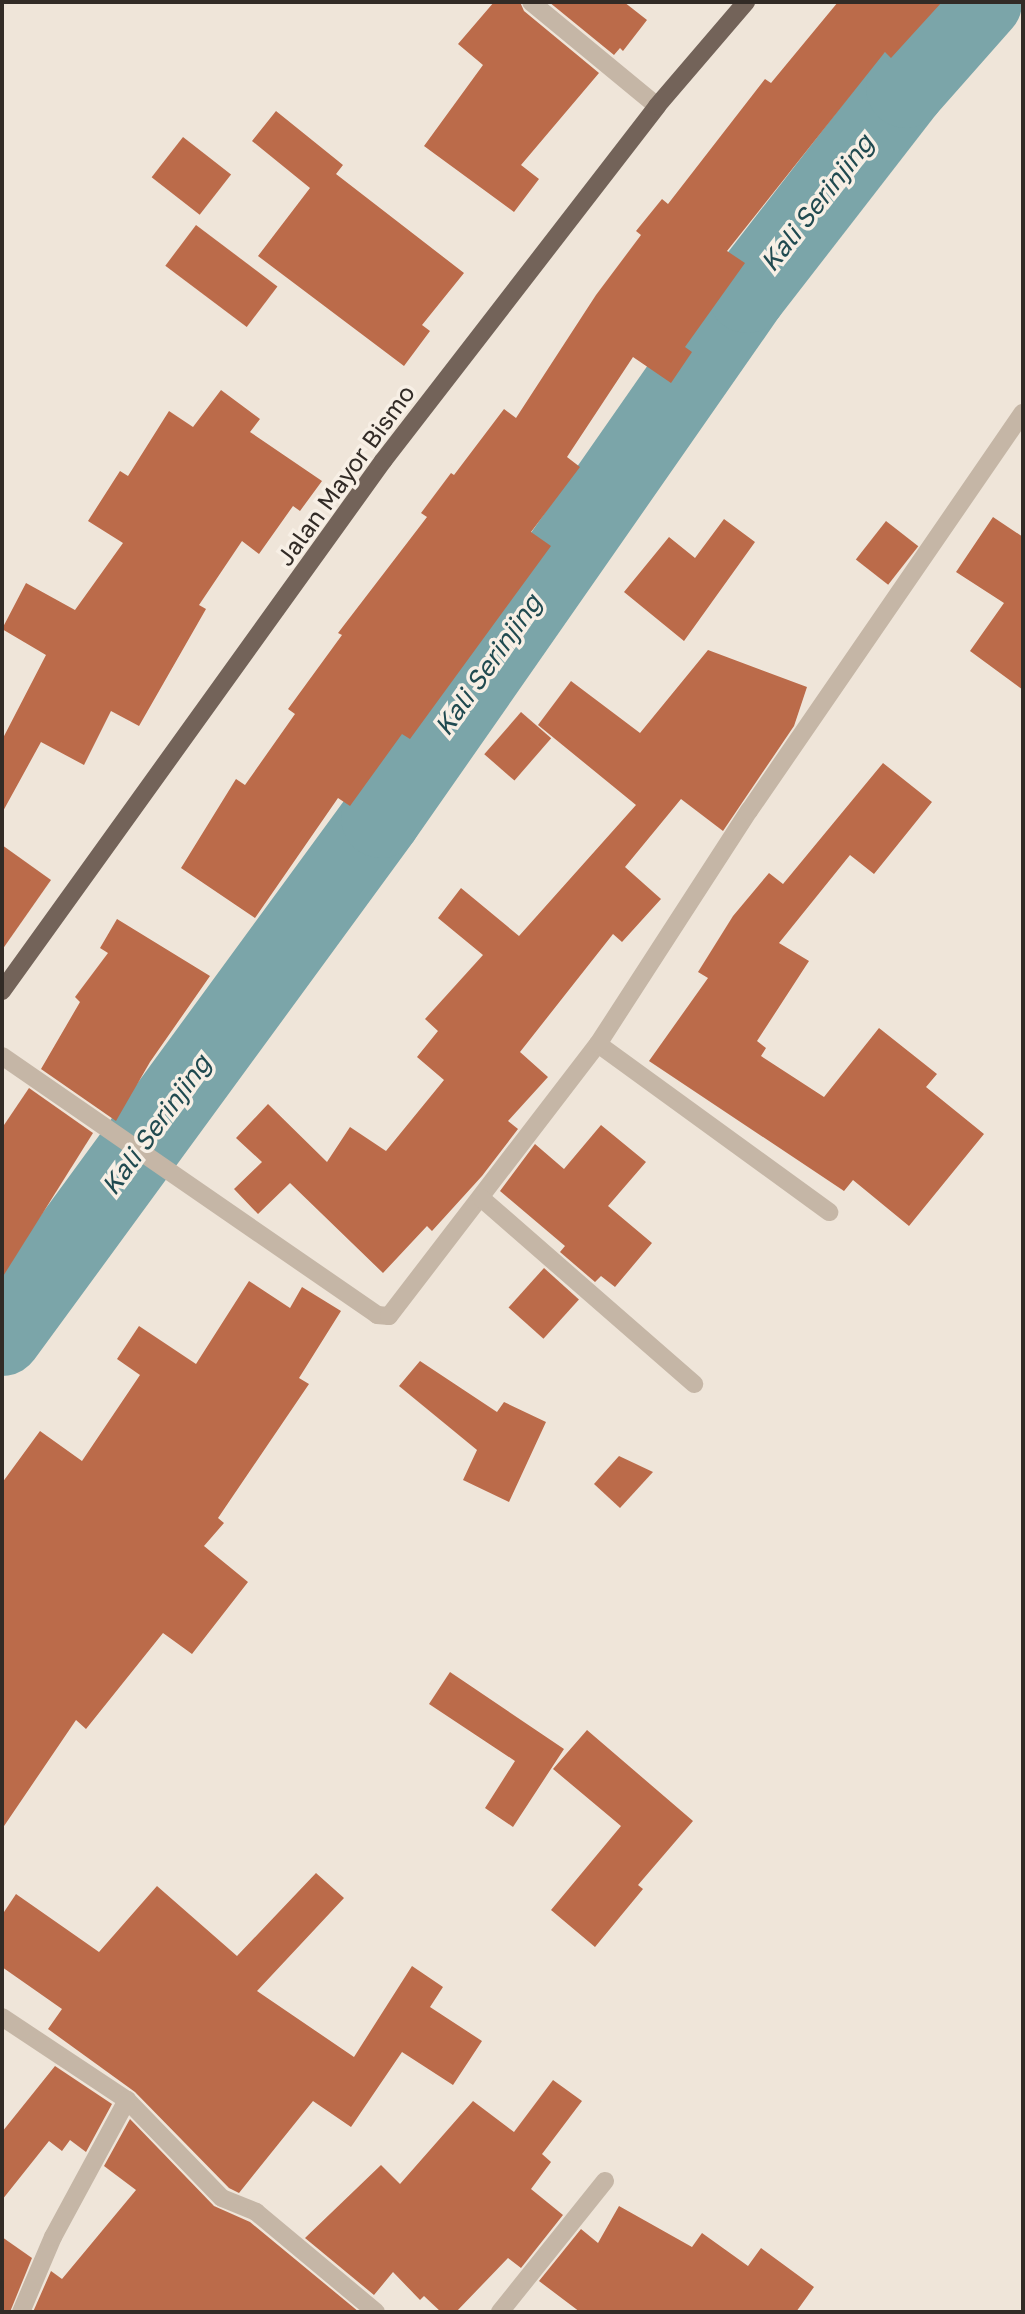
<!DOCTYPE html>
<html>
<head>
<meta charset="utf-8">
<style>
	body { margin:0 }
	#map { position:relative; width:1025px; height:2314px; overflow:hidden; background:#efe5d9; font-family:"Golos Text",sans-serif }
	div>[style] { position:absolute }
	.river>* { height:80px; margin:-40px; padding:0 40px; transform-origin:40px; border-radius:40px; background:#7ba5a9 }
	.building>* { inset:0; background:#bb6b4a; transform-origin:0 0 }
	.street>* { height:18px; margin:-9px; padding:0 9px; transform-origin:9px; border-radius:9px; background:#c5b6a6 }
	.primary>* { height:18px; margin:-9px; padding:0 9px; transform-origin:9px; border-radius:9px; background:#736359 }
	span { translate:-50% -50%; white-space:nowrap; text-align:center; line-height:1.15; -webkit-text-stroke:7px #f7efe5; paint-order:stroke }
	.street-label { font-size:24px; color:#322b26 }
	.water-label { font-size:26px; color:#204a50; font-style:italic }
	.frame { position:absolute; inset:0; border:4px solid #322b26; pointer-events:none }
</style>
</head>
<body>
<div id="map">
	<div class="river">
		<i style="left:2px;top:1336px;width:642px;rotate:-53.81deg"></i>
		<i style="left:381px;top:818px;width:640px;rotate:-55.12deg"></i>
		<i style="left:747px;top:293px;width:259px;rotate:-52.2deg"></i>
		<i style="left:906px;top:88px;width:115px;rotate:-48.5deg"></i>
	</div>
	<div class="building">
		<i style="clip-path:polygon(494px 2px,520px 2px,524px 11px,599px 73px,521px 165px,539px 179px,514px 212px,424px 146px,483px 65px,458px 44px)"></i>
		<i style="clip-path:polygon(549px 2px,624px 2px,647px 20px,623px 51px,620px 48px,614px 55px)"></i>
		<i style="clip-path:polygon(838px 2px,942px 2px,891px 58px,885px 52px,727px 251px,745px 263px,685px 347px,692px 352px,671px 383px,633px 357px,567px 457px,580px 467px,531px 532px,551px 546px,410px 739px,402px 734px,350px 806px,338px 798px,255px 918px,181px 868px,236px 779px,245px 785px,295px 714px,288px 709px,342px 635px,338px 633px,427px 517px,421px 513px,451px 473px,454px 475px,504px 409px,516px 418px,596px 295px,641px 235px,636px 231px,662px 199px,668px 204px,765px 79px,771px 83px)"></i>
		<i style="clip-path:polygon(276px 111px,343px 165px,336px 174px,464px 273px,422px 325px,430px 331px,404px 366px,258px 256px,310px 188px,252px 141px)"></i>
		<i style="left:183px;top:137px;width:61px;height:51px;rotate:38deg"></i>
		<i style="left:196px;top:225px;width:102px;height:51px;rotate:37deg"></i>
		<i style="clip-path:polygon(221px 390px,260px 419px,250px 432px,322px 481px,300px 511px,293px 506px,259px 554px,242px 541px,199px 605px,206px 609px,139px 726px,111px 711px,84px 765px,41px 742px,2px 813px,2px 740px,46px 655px,2px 629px,26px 583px,75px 610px,123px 543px,88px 521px,120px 471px,128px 476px,169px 411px,193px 427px)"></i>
		<i style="clip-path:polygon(993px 517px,1023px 537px,1023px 690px,970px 651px,1004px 603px,956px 572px)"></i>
		<i style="clip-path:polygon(724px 519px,755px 542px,684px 641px,624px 592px,669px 537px,695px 558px)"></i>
		<i style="left:886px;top:521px;width:41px;height:49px;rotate:38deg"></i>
		<i style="clip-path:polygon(708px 650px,807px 687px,794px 726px,723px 831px,681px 799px,625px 867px,661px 899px,622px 942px,613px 934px,520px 1052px,548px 1077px,508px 1121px,518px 1129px,482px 1176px,432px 1231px,427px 1226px,383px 1273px,290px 1183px,258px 1214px,234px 1189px,262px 1162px,236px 1138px,268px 1104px,327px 1162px,350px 1127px,386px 1151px,444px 1080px,417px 1057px,438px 1031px,425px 1019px,483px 955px,438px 918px,461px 888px,519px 936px,636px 805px,538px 725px,571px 681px,640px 733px)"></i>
		<i style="left:521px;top:712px;width:40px;height:56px;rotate:41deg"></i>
		<i style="clip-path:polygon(883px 763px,932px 802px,874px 874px,850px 855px,779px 943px,809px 961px,757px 1041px,766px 1048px,761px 1056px,824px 1097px,879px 1028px,937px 1074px,926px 1087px,984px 1134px,909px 1226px,853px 1180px,844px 1191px,649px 1061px,708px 978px,698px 972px,733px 916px,769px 873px,783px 884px)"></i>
		<i style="clip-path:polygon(2px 845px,51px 880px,2px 950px)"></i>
		<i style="clip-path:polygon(117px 919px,210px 976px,150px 1062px,116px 1121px,41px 1069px,80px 1002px,75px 997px,108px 953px,100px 948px)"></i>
		<i style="clip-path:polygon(29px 1088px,93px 1133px,2px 1278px,2px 1128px)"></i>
		<i style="clip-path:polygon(601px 1125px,646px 1162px,608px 1206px,652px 1243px,615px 1287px,601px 1276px,595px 1282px,560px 1252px,565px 1246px,500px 1191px,535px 1144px,564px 1169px)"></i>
		<i style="left:544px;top:1268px;width:47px;height:53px;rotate:42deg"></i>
		<i style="clip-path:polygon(249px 1281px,290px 1308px,302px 1287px,341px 1311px,299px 1378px,309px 1384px,218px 1518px,224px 1523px,204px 1546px,248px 1582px,192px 1654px,163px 1633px,86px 1729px,76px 1720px,2px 1829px,2px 1483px,40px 1431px,82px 1461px,140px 1375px,117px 1359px,139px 1326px,196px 1364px)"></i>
		<i style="clip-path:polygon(420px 1361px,497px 1412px,504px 1402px,546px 1422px,509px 1502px,463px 1480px,477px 1450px,399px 1386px)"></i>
		<i style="clip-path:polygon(619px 1456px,653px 1472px,620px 1508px,594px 1484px)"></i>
		<i style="clip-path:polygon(450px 1672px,564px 1749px,513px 1827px,485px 1808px,515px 1761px,429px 1704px)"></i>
		<i style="clip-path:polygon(587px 1730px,693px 1821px,638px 1885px,643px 1889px,595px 1947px,551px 1910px,621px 1826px,553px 1769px)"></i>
		<i style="clip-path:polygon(316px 1873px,344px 1898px,257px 1991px,354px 2057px,412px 1966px,443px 1987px,430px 2007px,482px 2041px,453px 2085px,402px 2052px,351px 2127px,313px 2101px,239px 2193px,229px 2188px,135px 2092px,48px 2029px,62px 2009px,2px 1967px,2px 1915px,16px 1894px,99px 1952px,157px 1886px,237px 1956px)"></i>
		<i style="clip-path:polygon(55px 2066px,112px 2104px,86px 2152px,70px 2140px,62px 2151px,49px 2141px,2px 2200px,2px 2132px)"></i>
		<i style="clip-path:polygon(553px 2080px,582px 2101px,542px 2154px,551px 2162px,531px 2189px,563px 2215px,521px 2268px,508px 2258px,456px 2312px,441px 2312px,424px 2296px,420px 2300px,393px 2272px,374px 2295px,305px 2238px,381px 2165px,400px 2184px,473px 2101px,514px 2132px)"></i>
		<i style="clip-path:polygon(130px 2119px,214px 2206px,250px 2222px,359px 2312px,33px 2312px,51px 2271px,62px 2279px,136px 2190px,104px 2166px)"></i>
		<i style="clip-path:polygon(619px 2206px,692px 2247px,702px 2233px,748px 2266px,761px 2248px,814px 2287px,796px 2312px,580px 2312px,539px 2281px,581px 2229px,598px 2243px)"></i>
		<i style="clip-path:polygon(2px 2237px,32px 2258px,10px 2312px,2px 2312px)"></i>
	</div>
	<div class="street">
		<i style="left:531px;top:2px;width:163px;rotate:39.5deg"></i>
		<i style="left:598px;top:1044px;width:286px;rotate:36deg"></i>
		<i style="left:2px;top:1056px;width:456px;rotate:34.6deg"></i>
		<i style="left:377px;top:1315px;width:12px;rotate:5deg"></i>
		<i style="left:389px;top:1316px;width:343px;rotate:-52.5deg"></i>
		<i style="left:598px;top:1044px;width:278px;rotate:-57.1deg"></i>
		<i style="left:749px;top:811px;width:483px;rotate:-55.5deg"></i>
		<i style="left:481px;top:1198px;width:283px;rotate:41.1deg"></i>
		<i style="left:2px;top:2017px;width:150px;rotate:33.6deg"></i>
		<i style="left:127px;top:2100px;width:136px;rotate:45.9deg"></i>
		<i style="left:222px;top:2198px;width:37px;rotate:22deg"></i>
		<i style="left:256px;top:2212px;width:156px;rotate:39.8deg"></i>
		<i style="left:21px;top:2312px;width:82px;rotate:-66.9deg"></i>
		<i style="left:53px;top:2237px;width:156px;rotate:-61.6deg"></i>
		<i style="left:500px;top:2312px;width:168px;rotate:-51.3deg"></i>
	</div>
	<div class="primary">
		<i style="left:2px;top:991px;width:653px;rotate:-54.29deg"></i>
		<i style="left:383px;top:461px;width:448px;rotate:-52.3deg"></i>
		<i style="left:657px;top:106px;width:137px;rotate:-49.4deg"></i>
	</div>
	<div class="street-label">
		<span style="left:345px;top:475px;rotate:-54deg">Jalan Mayor Bismo</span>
	</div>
	<div class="water-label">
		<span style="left:817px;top:203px;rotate:-52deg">Kali Serinjing</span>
		<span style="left:488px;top:665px;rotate:-55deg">Kali Serinjing</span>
		<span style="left:156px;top:1125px;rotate:-54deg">Kali Serinjing</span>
	</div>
	<div class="frame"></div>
</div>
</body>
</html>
